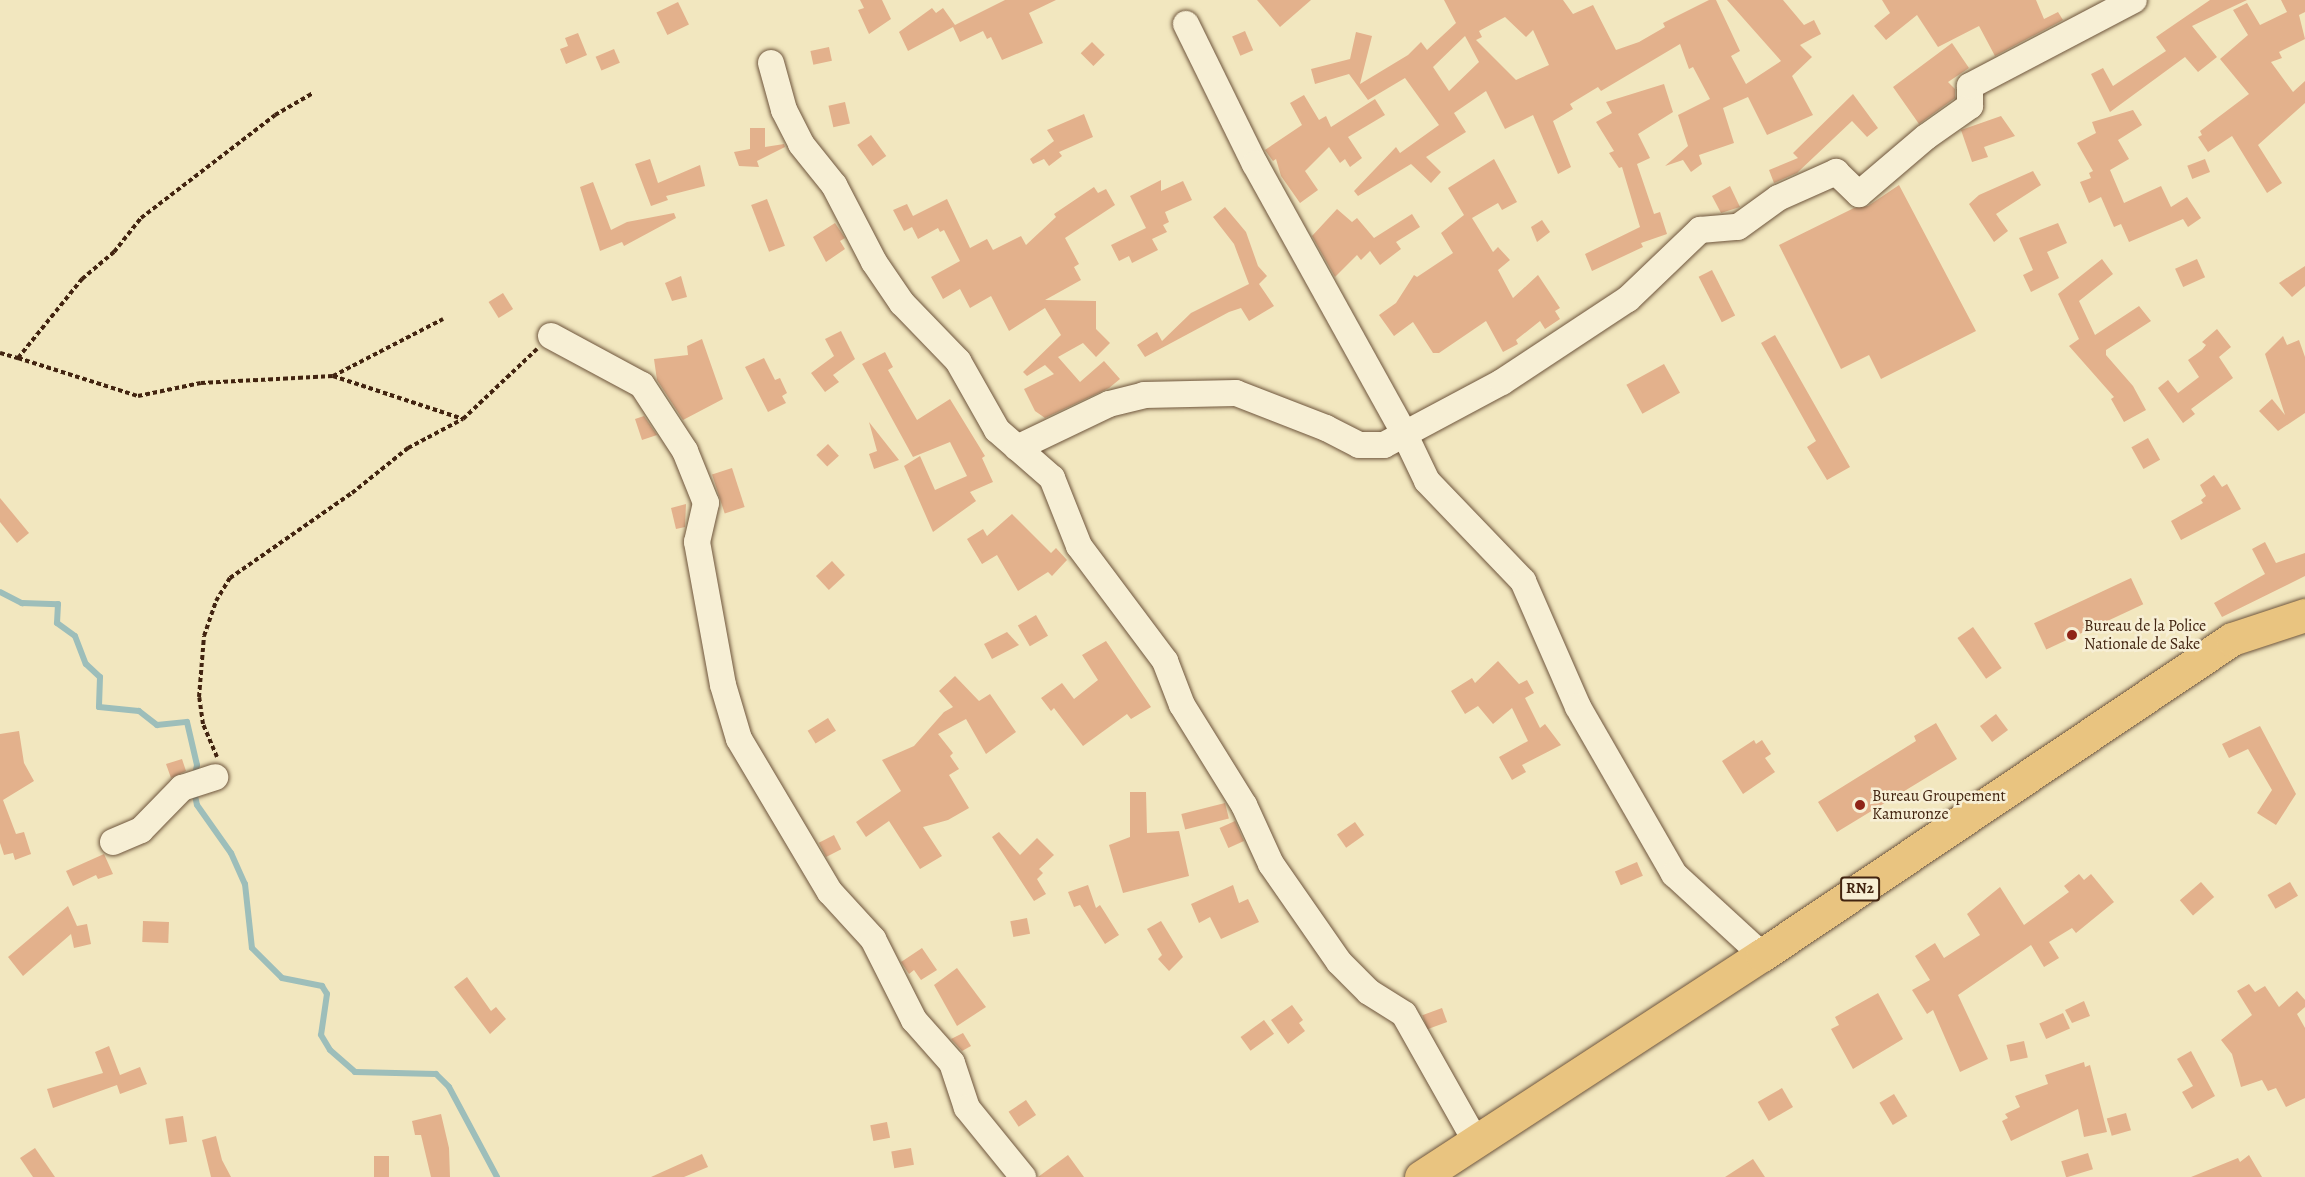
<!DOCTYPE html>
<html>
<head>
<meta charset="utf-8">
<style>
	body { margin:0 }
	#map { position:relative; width:2305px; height:1177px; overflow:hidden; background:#f2e7bf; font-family:Alegreya,serif }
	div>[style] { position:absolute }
	.stream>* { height:6px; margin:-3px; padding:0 3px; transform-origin:3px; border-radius:3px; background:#9dbeba }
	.building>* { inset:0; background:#e3b18c; transform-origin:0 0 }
	.path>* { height:4px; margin-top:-2px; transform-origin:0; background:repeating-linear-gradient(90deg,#422410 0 4.5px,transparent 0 7.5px) }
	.roads { filter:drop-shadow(0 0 2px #6e553c) drop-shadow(0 0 2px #6e553c) }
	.minor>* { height:26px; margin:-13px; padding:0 13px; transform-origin:13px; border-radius:13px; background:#f7efd5 }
	.highway>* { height:33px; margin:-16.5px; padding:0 16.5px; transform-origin:16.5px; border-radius:16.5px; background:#e9c480 }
	.dots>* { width:16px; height:16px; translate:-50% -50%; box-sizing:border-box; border:3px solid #f7efd5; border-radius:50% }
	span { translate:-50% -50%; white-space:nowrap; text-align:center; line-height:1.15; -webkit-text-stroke:5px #f7efd5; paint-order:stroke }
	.shield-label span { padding:2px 4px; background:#f7efd5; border:2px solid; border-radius:4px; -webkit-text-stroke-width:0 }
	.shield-label { font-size:15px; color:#422410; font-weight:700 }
	.poi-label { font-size:16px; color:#422410 }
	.left { translate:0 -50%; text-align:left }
</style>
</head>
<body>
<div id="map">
	<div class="stream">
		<i style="left:0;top:592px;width:25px;rotate:27deg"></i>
		<i style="left:22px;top:603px;width:36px;rotate:2deg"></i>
		<i style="left:58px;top:604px;width:19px;rotate:93deg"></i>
		<i style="left:57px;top:623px;width:22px;rotate:36deg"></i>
		<i style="left:75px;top:636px;width:30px;rotate:69deg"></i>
		<i style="left:86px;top:664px;width:19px;rotate:43deg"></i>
		<i style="left:100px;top:677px;width:30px;rotate:92deg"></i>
		<i style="left:99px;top:707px;width:40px;rotate:5.7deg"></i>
		<i style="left:139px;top:711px;width:23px;rotate:38deg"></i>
		<i style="left:157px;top:725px;width:30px;rotate:-6deg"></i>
		<i style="left:187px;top:722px;width:44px;rotate:76.9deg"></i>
		<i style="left:197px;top:765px;width:10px;rotate:101deg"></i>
		<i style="left:194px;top:791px;width:14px;rotate:78deg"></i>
		<i style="left:197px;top:805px;width:59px;rotate:54.7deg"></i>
		<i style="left:231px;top:853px;width:34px;rotate:66deg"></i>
		<i style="left:245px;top:884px;width:64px;rotate:83.8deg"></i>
		<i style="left:252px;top:948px;width:42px;rotate:45deg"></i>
		<i style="left:282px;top:978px;width:41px;rotate:11.3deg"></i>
		<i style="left:322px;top:986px;width:9px;rotate:58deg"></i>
		<i style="left:327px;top:994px;width:41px;rotate:98.3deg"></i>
		<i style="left:321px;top:1035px;width:17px;rotate:59deg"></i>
		<i style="left:330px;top:1050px;width:33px;rotate:41deg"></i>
		<i style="left:355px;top:1072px;width:81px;rotate:1.4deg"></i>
		<i style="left:436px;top:1074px;width:18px;rotate:45deg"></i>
		<i style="left:449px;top:1087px;width:102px;rotate:61.9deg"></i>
	</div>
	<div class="building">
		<i style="clip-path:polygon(860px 0,882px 0,891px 19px,869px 34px,858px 10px,864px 8px)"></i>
		<i style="clip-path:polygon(1005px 0,1056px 0,1029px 13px,1043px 43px,1002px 60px,991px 37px,987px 39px,983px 31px,960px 42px,953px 27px,908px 51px,899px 32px,932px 8px,936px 13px,943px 8px,955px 25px)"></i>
		<i style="clip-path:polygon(1257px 0,1311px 0,1280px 27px)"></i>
		<i style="clip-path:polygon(evenodd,1444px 0,1563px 0,1573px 14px,1593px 5px,1616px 50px,1639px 42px,1665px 27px,1663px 23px,1709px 0,1716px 0,1740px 51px,1731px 56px,1746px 84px,1781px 61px,1727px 0,1783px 0,1804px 25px,1814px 20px,1821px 34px,1800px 45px,1812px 57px,1792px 76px,1813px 115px,1767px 135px,1748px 97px,1723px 108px,1734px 143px,1699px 155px,1702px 164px,1691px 172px,1683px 160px,1665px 166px,1688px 146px,1678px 115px,1710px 99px,1693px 67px,1689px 69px,1680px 44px,1601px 91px,1598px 87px,1570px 104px,1573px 109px,1553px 121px,1571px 167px,1558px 174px,1533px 115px,1505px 129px,1486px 91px,1454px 113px,1466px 132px,1426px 157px,1441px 172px,1431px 183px,1411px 164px,1358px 196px,1354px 191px,1396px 147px,1400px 153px,1439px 125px,1405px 78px,1368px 100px,1349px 74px,1315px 84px,1311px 69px,1350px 59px,1356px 32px,1372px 36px,1360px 84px,1408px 55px,1421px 42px,1427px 50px,1456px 23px,1444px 0,1505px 17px,1526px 37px,1533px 30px,1549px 65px,1516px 80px,1476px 40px,1482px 37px,1479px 31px,1505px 17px,1444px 0,1465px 36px,1479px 62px,1449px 91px,1433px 67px,1465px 36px)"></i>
		<i style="clip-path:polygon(1882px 0,2036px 0,2044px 19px,2058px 12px,2063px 20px,1995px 56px,1979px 26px,1938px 47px,1917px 15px,1886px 40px,1874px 26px,1890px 13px)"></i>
		<i style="clip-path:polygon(2210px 0,2247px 0,2192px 26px,2217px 57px,2198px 72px,2185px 57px,2110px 112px,2091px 74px,2103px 68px,2113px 86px,2166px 51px,2156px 37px)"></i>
		<i style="clip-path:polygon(2281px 0,2305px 0,2305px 12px,2299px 15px,2305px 39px,2279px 52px,2282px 58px,2271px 62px,2293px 92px,2305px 81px,2305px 103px,2258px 145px,2282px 183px,2267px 193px,2232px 136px,2208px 152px,2198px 137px,2202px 135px,2200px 131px,2249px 94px,2220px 59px,2248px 35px,2233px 10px,2247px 3px,2260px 25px,2287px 12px)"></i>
		<i style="left:678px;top:2px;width:25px;height:24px;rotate:64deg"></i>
		<i style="left:1245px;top:31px;width:21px;height:14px;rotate:67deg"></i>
		<i style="clip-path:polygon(578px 33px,587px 55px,566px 64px,560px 49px,568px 46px,565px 38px)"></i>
		<i style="left:1092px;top:42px;width:18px;height:16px;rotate:45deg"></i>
		<i style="clip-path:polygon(1952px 43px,1969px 68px,1948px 82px,1955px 89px,1955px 98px,1919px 124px,1893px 87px)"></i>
		<i style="left:829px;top:47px;width:14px;height:19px;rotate:78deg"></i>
		<i style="left:614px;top:49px;width:15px;height:20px;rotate:67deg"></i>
		<i style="clip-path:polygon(1664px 84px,1673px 112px,1638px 134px,1650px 158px,1637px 164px,1654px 214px,1660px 212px,1667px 234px,1641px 243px,1643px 247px,1592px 271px,1585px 254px,1640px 227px,1622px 167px,1619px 168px,1609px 153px,1614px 151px,1596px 122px,1612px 113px,1606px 102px)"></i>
		<i style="clip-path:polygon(1853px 94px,1878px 128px,1867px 137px,1852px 121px,1797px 173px,1774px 183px,1769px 170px,1798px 158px,1793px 153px)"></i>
		<i style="clip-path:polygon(1304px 95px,1319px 120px,1326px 116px,1331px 127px,1375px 99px,1385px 115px,1348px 137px,1362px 158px,1350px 167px,1345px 159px,1340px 163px,1329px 147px,1305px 171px,1318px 190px,1300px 203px,1281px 176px,1276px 159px,1273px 161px,1265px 150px,1302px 125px,1290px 103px)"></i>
		<i style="left:845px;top:102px;width:22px;height:17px;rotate:77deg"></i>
		<i style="clip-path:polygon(2133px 110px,2142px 125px,2118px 140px,2129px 159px,2110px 170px,2124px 203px,2161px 186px,2171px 207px,2187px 197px,2201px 218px,2188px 227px,2183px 219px,2129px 242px,2121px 224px,2114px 227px,2101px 197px,2089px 203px,2080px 182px,2091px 178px,2089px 173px,2093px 171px,2077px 143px,2096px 133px,2092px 122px)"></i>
		<i style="clip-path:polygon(1084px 114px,1093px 137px,1059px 152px,1062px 156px,1049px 166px,1044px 159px,1033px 164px,1030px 159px,1054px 141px,1047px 130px)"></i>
		<i style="clip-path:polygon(2001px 116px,2015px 136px,1984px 147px,1988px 157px,1972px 162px,1961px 130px)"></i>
		<i style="clip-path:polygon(750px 128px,765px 128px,765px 147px,784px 144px,785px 147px,757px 161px,759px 167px,739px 166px,734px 152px,750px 149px)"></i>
		<i style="left:871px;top:135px;width:26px;height:17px;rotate:54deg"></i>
		<i style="clip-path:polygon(650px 159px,658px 183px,700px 165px,705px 186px,666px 196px,668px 200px,651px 206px,635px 164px)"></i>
		<i style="clip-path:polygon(1494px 159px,1517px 202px,1502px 210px,1498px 203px,1472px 218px,1493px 252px,1498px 247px,1510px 260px,1498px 270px,1513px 298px,1538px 275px,1560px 308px,1555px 311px,1560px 319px,1545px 329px,1540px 321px,1516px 340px,1518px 344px,1503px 352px,1486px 321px,1439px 353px,1433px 353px,1413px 322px,1394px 336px,1379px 315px,1396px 303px,1414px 275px,1417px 277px,1453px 253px,1441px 233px,1464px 215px,1448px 188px)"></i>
		<i style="left:2205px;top:159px;width:14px;height:19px;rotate:69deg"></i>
		<i style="clip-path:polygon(2033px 171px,2041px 185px,1996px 214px,2008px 231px,1994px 242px,1969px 204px,1979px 195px)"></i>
		<i style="clip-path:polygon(1161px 180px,1161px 191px,1183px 181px,1192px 200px,1165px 212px,1169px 222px,1163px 225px,1167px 232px,1152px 239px,1158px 250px,1132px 263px,1129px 256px,1119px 261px,1111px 245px,1146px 228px,1130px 196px)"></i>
		<i style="clip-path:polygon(593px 182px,611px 230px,627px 222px,674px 213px,676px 218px,624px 246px,622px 242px,600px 251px,580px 187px)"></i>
		<i style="clip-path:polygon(1899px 185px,1976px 331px,1881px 379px,1869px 355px,1841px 369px,1779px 245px,1854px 208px,1868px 206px)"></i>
		<i style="clip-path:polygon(1730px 186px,1740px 207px,1721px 213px,1712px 196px)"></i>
		<i style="clip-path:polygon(1094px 187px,1098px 193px,1106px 189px,1115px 205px,1065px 238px,1079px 264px,1074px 267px,1081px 280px,1045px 300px,1096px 301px,1096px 329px,1110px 343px,1096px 357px,1083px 343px,1058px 357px,1080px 382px,1104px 361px,1120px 379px,1109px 388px,1045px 418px,1035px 411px,1024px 389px,1054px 374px,1045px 365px,1027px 376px,1023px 372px,1061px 335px,1045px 308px,1009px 331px,991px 296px,970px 308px,960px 289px,943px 299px,931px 277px,960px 261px,944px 230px,940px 232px,938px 228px,918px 239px,912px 227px,904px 231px,893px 210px,907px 204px,913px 216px,947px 199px,970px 248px,987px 239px,993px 250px,1021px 236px,1026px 245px,1056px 217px,1054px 214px)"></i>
		<i style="left:767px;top:199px;width:50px;height:17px;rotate:69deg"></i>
		<i style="clip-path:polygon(1225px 207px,1246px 232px,1258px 266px,1267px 276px,1259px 284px,1274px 306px,1249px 321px,1241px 308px,1229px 312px,1145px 357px,1137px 345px,1157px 332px,1162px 341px,1191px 313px,1249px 284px,1234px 244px,1213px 217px)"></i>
		<i style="clip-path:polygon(1337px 209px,1352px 222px,1357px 218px,1374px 238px,1412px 214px,1420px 227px,1396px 242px,1401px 249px,1380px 265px,1370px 251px,1361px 260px,1357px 255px,1335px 277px,1312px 236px)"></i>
		<i style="clip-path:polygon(1542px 220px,1550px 232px,1537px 242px,1531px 227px)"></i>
		<i style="clip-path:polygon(835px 223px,845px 238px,840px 241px,845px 249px,826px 262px,813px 237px)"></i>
		<i style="clip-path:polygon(2058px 223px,2067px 243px,2047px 252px,2059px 278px,2031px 292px,2023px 275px,2033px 270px,2019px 238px)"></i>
		<i style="clip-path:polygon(2102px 259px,2113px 274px,2079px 301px,2095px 335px,2139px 306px,2151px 321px,2106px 350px,2106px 355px,2133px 386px,2146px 410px,2124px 422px,2111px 399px,2114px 397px,2069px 346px,2079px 339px,2058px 294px)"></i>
		<i style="left:2197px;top:259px;width:20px;height:24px;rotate:66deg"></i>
		<i style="clip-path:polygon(2305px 266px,2305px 286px,2292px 297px,2279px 283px)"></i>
		<i style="left:1712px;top:270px;width:51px;height:15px;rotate:63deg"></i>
		<i style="clip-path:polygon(681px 276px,687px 297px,672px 301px,665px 283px)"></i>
		<i style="left:503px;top:293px;width:19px;height:17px;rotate:58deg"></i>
		<i style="clip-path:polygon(2217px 329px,2231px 347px,2219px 357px,2233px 378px,2191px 409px,2195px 414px,2183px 423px,2158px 388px,2168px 380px,2178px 393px,2199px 377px,2188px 360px,2202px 350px,2206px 345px,2202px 342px)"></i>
		<i style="clip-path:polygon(841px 331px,855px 359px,833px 375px,839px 382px,825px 392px,811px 373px,834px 356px,825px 339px)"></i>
		<i style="clip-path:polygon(1775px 335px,1850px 467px,1827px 480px,1807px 447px,1816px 441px,1761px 343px)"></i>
		<i style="clip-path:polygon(2283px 336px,2287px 345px,2299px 340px,2305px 357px,2305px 413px,2278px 431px,2259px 411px,2272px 399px,2285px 415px,2265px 354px)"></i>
		<i style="clip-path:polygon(702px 339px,723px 399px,683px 420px,657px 380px,654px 359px,688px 355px,687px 346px)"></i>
		<i style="clip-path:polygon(885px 352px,893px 367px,888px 370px,917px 420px,950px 399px,985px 456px,982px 458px,993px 482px,970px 492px,976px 501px,933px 532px,904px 466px,920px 456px,935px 490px,967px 476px,950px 442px,913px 457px,862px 364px)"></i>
		<i style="clip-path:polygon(764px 358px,775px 380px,780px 378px,787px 393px,782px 396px,786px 403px,768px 412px,745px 367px)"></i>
		<i style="left:1664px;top:364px;width:33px;height:43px;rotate:61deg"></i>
		<i style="clip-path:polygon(644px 416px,657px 435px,642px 440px,635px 419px)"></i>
		<i style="clip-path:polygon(869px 422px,899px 460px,874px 469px,869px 454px,877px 451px)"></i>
		<i style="left:2148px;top:438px;width:25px;height:19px;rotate:61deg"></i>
		<i style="left:828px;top:444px;width:16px;height:16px;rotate:47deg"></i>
		<i style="left:732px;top:468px;width:41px;height:21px;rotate:72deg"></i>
		<i style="clip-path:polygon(2214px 475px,2222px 487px,2227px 484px,2241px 509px,2181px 540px,2171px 521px,2203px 503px,2201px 500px,2206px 496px,2200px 485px)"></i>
		<i style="clip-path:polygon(0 498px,29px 533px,17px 543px,0 522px)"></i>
		<i style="clip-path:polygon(686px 504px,685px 527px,676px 529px,671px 508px)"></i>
		<i style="clip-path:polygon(1012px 514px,1051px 553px,1056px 548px,1067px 560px,1052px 576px,1048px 572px,1018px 591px,997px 555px,982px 564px,967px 539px,983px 529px,987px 536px)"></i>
		<i style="clip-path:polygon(2265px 542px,2276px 563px,2305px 553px,2305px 576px,2222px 617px,2214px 603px,2265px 574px,2252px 549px)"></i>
		<i style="left:832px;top:561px;width:19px;height:22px;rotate:47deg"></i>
		<i style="left:2131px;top:578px;width:29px;height:107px;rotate:65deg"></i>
		<i style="left:1036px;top:615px;width:24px;height:21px;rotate:60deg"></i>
		<i style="left:1973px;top:627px;width:50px;height:19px;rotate:55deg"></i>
		<i style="clip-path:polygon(1007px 632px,1019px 645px,992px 659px,984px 644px)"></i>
		<i style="clip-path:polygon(1106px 641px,1151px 707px,1131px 719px,1127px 714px,1083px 746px,1054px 708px,1051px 711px,1041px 698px,1062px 683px,1074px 699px,1098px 680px,1082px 655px)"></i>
		<i style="clip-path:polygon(1498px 661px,1519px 684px,1527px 680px,1534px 693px,1525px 698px,1540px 728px,1545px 724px,1561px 745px,1522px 765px,1526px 772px,1512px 780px,1499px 757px,1528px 741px,1512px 708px,1493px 724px,1478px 706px,1465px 714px,1451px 691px,1472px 678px,1475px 683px)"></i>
		<i style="clip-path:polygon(955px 676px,979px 701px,990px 694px,1016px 732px,986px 754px,966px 719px,938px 734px,953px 753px,950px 756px,959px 769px,949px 775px,969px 808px,948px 820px,923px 827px,942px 856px,920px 869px,889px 821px,866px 837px,856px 822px,901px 791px,882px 760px,914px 746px,944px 712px,953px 707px,939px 691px)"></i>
		<i style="left:1996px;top:714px;width:20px;height:20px;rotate:53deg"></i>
		<i style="left:828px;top:718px;width:15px;height:24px;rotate:58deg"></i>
		<i style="clip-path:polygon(1936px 723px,1957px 759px,1837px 832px,1818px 802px,1916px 741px,1914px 736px)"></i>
		<i style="clip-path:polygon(2260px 726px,2296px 794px,2276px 825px,2257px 813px,2272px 790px,2248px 749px,2229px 758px,2222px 744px)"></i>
		<i style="clip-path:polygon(19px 731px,24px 763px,34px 781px,3px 800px,16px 834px,24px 832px,31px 854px,15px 860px,13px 853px,4px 855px,0 843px,0 734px)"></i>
		<i style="clip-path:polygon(1754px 740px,1756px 744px,1762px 740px,1771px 754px,1765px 758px,1775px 772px,1743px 794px,1722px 761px)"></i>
		<i style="clip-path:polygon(182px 759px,186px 771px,171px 778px,166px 764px)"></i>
		<i style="clip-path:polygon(1130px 792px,1146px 792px,1147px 833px,1179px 831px,1189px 876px,1123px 893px,1109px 845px,1130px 837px)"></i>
		<i style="left:1225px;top:803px;width:16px;height:45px;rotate:76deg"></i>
		<i style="left:1235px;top:821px;width:22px;height:17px;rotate:66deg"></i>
		<i style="left:1355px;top:822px;width:16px;height:22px;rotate:55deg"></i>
		<i style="clip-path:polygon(999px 832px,1020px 855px,1037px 838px,1054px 855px,1039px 869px,1043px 873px,1037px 879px,1046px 894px,1034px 901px,992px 837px)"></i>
		<i style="left:834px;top:835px;width:16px;height:17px;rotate:63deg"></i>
		<i style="clip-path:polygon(104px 854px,113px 874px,98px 879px,96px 875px,73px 886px,66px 871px)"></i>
		<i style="left:1637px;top:862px;width:15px;height:24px;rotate:67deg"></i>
		<i style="clip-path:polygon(2079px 874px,2084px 880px,2091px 874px,2114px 902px,2076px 933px,2072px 928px,2049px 942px,2059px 958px,2044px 967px,2031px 945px,1958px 995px,1988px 1059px,1960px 1072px,1933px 1010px,1927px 1014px,1912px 990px,1930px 980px,1915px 956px,1935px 943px,1944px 958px,1980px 935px,1967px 914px,2000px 887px,2024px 925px,2069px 892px,2064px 886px)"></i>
		<i style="left:2201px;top:882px;width:20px;height:28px;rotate:49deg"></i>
		<i style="left:2290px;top:882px;width:16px;height:26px;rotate:60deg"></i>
		<i style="clip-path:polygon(1088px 885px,1096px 908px,1100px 905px,1119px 935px,1105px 944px,1080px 905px,1074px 907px,1068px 892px)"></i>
		<i style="clip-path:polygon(1233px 885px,1239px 903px,1248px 899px,1259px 922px,1221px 939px,1210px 917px,1199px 923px,1191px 904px)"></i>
		<i style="clip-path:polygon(68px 906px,77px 926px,87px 924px,91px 944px,74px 948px,71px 934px,23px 976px,8px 957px)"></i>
		<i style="left:1027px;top:918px;width:16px;height:17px;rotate:79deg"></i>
		<i style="left:143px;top:921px;width:26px;height:21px;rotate:2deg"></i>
		<i style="clip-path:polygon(1161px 921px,1183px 957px,1169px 971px,1158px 959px,1162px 955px,1147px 929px)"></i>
		<i style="clip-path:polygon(922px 948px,937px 970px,921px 980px,914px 970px,909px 974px,901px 962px)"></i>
		<i style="clip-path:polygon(957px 968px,986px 1007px,957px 1026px,934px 985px)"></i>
		<i style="clip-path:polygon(467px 977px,491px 1011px,496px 1007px,506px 1019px,490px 1034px,454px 987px)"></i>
		<i style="clip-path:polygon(2249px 984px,2255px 992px,2265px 986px,2279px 1007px,2297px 991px,2305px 1000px,2305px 1007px,2297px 1014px,2305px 1028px,2305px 1098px,2286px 1107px,2276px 1088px,2268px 1091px,2262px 1080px,2241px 1087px,2232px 1054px,2221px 1040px,2252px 1015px,2237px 991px)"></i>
		<i style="clip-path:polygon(1878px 993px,1903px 1039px,1853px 1069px,1831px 1029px,1839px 1025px,1835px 1017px)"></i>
		<i style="clip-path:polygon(2084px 1001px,2090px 1016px,2072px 1023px,2065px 1010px)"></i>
		<i style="clip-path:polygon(1292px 1005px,1303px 1020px,1299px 1023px,1305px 1031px,1288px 1044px,1271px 1020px)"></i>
		<i style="left:1442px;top:1008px;width:15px;height:21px;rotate:70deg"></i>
		<i style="left:2063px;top:1013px;width:17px;height:26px;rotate:66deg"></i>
		<i style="left:1264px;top:1020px;width:17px;height:29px;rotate:54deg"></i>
		<i style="clip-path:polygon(963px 1033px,971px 1046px,962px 1051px,951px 1039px)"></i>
		<i style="left:2024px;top:1041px;width:17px;height:18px;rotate:77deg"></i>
		<i style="clip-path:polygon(109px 1046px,120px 1075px,140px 1067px,147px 1084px,120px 1094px,117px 1085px,53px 1108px,47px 1089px,103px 1073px,95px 1052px)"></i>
		<i style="clip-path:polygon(2191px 1051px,2215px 1096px,2192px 1109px,2182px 1092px,2193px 1086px,2177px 1059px)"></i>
		<i style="clip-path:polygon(2084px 1062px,2085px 1067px,2090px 1065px,2107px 1132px,2084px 1137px,2078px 1109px,2011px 1141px,2002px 1121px,2008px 1118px,2005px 1114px,2020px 1107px,2015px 1096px,2048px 1084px,2045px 1075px)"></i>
		<i style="left:1782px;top:1088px;width:22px;height:28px;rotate:60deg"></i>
		<i style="left:1894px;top:1094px;width:26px;height:17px;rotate:59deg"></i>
		<i style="left:1026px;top:1100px;width:18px;height:21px;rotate:56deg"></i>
		<i style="left:2126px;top:1113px;width:18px;height:20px;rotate:74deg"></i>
		<i style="clip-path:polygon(441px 1114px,449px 1148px,450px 1177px,431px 1177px,421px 1135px,415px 1135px,412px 1121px)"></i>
		<i style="left:183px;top:1116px;width:26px;height:18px;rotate:81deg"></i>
		<i style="left:887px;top:1122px;width:16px;height:17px;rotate:79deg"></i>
		<i style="clip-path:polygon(216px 1136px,222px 1160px,231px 1177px,211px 1177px,202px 1140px)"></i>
		<i style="clip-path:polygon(35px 1148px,55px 1177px,33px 1177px,20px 1158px)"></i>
		<i style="left:911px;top:1148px;width:17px;height:20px;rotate:80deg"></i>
		<i style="left:2088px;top:1153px;width:17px;height:28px;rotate:73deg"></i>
		<i style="clip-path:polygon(702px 1154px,708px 1167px,684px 1177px,651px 1177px)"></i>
		<i style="clip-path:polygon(1068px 1155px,1084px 1177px,1038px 1177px)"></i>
		<i style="clip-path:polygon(2249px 1155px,2262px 1177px,2191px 1177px,2238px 1158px,2240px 1162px)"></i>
		<i style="left:374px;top:1156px;width:15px;height:21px"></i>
		<i style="clip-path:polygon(1753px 1159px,1765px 1177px,1725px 1177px)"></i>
	</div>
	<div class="path">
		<i style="left:0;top:353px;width:19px;rotate:16deg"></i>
		<i style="left:18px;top:358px;width:102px;rotate:-51deg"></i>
		<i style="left:82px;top:279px;width:42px;rotate:-40.2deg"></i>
		<i style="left:114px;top:252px;width:43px;rotate:-51.5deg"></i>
		<i style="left:141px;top:218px;width:169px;rotate:-37.5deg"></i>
		<i style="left:275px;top:115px;width:44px;rotate:-30.1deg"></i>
		<i style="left:18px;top:358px;width:126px;rotate:17.6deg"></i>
		<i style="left:138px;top:396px;width:64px;rotate:-11.7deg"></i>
		<i style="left:201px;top:383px;width:132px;rotate:-3deg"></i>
		<i style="left:333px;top:376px;width:124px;rotate:-27.4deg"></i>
		<i style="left:333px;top:376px;width:137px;rotate:18.3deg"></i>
		<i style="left:217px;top:757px;width:36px;rotate:-113deg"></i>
		<i style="left:203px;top:724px;width:27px;rotate:-98deg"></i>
		<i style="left:199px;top:697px;width:61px;rotate:-85.3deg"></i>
		<i style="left:204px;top:636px;width:37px;rotate:-71deg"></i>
		<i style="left:216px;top:601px;width:27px;rotate:-59deg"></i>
		<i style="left:230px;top:578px;width:149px;rotate:-34.9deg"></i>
		<i style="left:352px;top:493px;width:72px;rotate:-38.8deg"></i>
		<i style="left:408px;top:448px;width:62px;rotate:-27.8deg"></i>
		<i style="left:463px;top:419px;width:102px;rotate:-43.4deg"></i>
	</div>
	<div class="roads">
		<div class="minor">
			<i style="left:1186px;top:24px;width:156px;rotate:63.8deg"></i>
			<i style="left:1255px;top:164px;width:310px;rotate:61deg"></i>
			<i style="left:1405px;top:435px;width:51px;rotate:64.4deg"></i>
			<i style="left:1427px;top:481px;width:139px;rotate:46.2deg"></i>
			<i style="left:1523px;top:581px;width:137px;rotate:66.4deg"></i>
			<i style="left:1578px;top:707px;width:193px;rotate:60.1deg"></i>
			<i style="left:1674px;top:874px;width:120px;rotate:42.6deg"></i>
			<i style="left:771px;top:63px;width:49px;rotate:74.5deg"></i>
			<i style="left:784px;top:110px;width:38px;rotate:63deg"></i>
			<i style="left:801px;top:144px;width:53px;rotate:51.2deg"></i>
			<i style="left:834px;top:185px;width:87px;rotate:62.5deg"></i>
			<i style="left:874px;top:262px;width:50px;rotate:55.7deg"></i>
			<i style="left:902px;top:303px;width:81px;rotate:46deg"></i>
			<i style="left:958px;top:361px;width:79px;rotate:60.5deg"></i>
			<i style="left:997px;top:430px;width:73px;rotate:41.1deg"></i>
			<i style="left:1052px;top:478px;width:73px;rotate:68.3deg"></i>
			<i style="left:1079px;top:546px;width:144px;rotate:53.2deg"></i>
			<i style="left:1165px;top:661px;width:47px;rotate:68.9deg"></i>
			<i style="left:1182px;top:705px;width:118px;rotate:58.2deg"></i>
			<i style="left:1244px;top:805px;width:65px;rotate:65.4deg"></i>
			<i style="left:1271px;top:864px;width:119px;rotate:55.2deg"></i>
			<i style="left:1339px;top:962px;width:42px;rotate:45deg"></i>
			<i style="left:1369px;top:992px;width:41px;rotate:32.2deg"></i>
			<i style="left:1404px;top:1014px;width:147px;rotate:60.6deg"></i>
			<i style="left:551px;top:336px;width:103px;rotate:28.3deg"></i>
			<i style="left:642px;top:385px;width:79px;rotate:56.9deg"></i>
			<i style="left:685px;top:451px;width:56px;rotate:68deg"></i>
			<i style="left:706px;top:503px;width:40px;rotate:103deg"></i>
			<i style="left:697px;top:542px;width:145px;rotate:79.7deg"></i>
			<i style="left:723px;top:685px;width:56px;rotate:73.5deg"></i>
			<i style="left:739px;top:739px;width:178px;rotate:59.3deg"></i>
			<i style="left:830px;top:892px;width:64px;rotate:47.5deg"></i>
			<i style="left:873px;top:939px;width:91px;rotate:63.2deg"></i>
			<i style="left:914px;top:1020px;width:57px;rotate:48.5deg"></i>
			<i style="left:952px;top:1063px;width:47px;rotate:71.6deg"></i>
			<i style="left:967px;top:1108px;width:89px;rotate:50.9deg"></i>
			<i style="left:1017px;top:448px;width:102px;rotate:-25.6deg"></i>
			<i style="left:1109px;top:404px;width:36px;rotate:-14deg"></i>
			<i style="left:1144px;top:395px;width:92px;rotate:-1.2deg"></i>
			<i style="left:1236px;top:393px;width:97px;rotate:21.3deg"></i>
			<i style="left:1326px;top:428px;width:37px;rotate:27deg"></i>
			<i style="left:1359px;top:445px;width:25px"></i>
			<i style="left:1384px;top:445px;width:134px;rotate:-28.1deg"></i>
			<i style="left:1502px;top:382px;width:151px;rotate:-33.4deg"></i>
			<i style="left:1628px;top:299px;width:100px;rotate:-43.8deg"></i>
			<i style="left:1700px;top:230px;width:38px;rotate:-5deg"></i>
			<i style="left:1738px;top:227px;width:49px;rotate:-35.9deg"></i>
			<i style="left:1778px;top:198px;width:64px;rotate:-24.1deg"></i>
			<i style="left:1836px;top:172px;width:32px;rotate:44deg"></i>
			<i style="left:1859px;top:194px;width:88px;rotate:-40.4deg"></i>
			<i style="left:1926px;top:137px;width:54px;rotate:-35.2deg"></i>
			<i style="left:1970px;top:106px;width:20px;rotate:-90deg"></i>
			<i style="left:1970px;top:86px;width:185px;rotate:-27.7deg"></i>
			<i style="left:113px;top:842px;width:30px;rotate:-23deg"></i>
			<i style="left:141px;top:830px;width:59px;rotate:-45.7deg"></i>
			<i style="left:182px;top:788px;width:35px;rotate:-18deg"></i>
		</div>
		<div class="highway">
			<i style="left:1421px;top:1177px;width:407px;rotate:-33.1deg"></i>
			<i style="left:1762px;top:955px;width:566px;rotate:-33.91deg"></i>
			<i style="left:2232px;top:639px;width:77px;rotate:-18.2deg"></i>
		</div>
	</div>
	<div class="dots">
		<i style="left:2072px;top:635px;background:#8f2418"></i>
		<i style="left:1860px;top:805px;background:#8f2418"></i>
	</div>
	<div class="shield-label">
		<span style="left:1860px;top:889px">RN2</span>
	</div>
	<div class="poi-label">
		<span class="left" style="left:2084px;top:635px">Bureau de la Police<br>Nationale de Sake</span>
		<span class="left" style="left:1872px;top:805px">Bureau Groupement<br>Kamuronze</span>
	</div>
</div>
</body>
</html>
